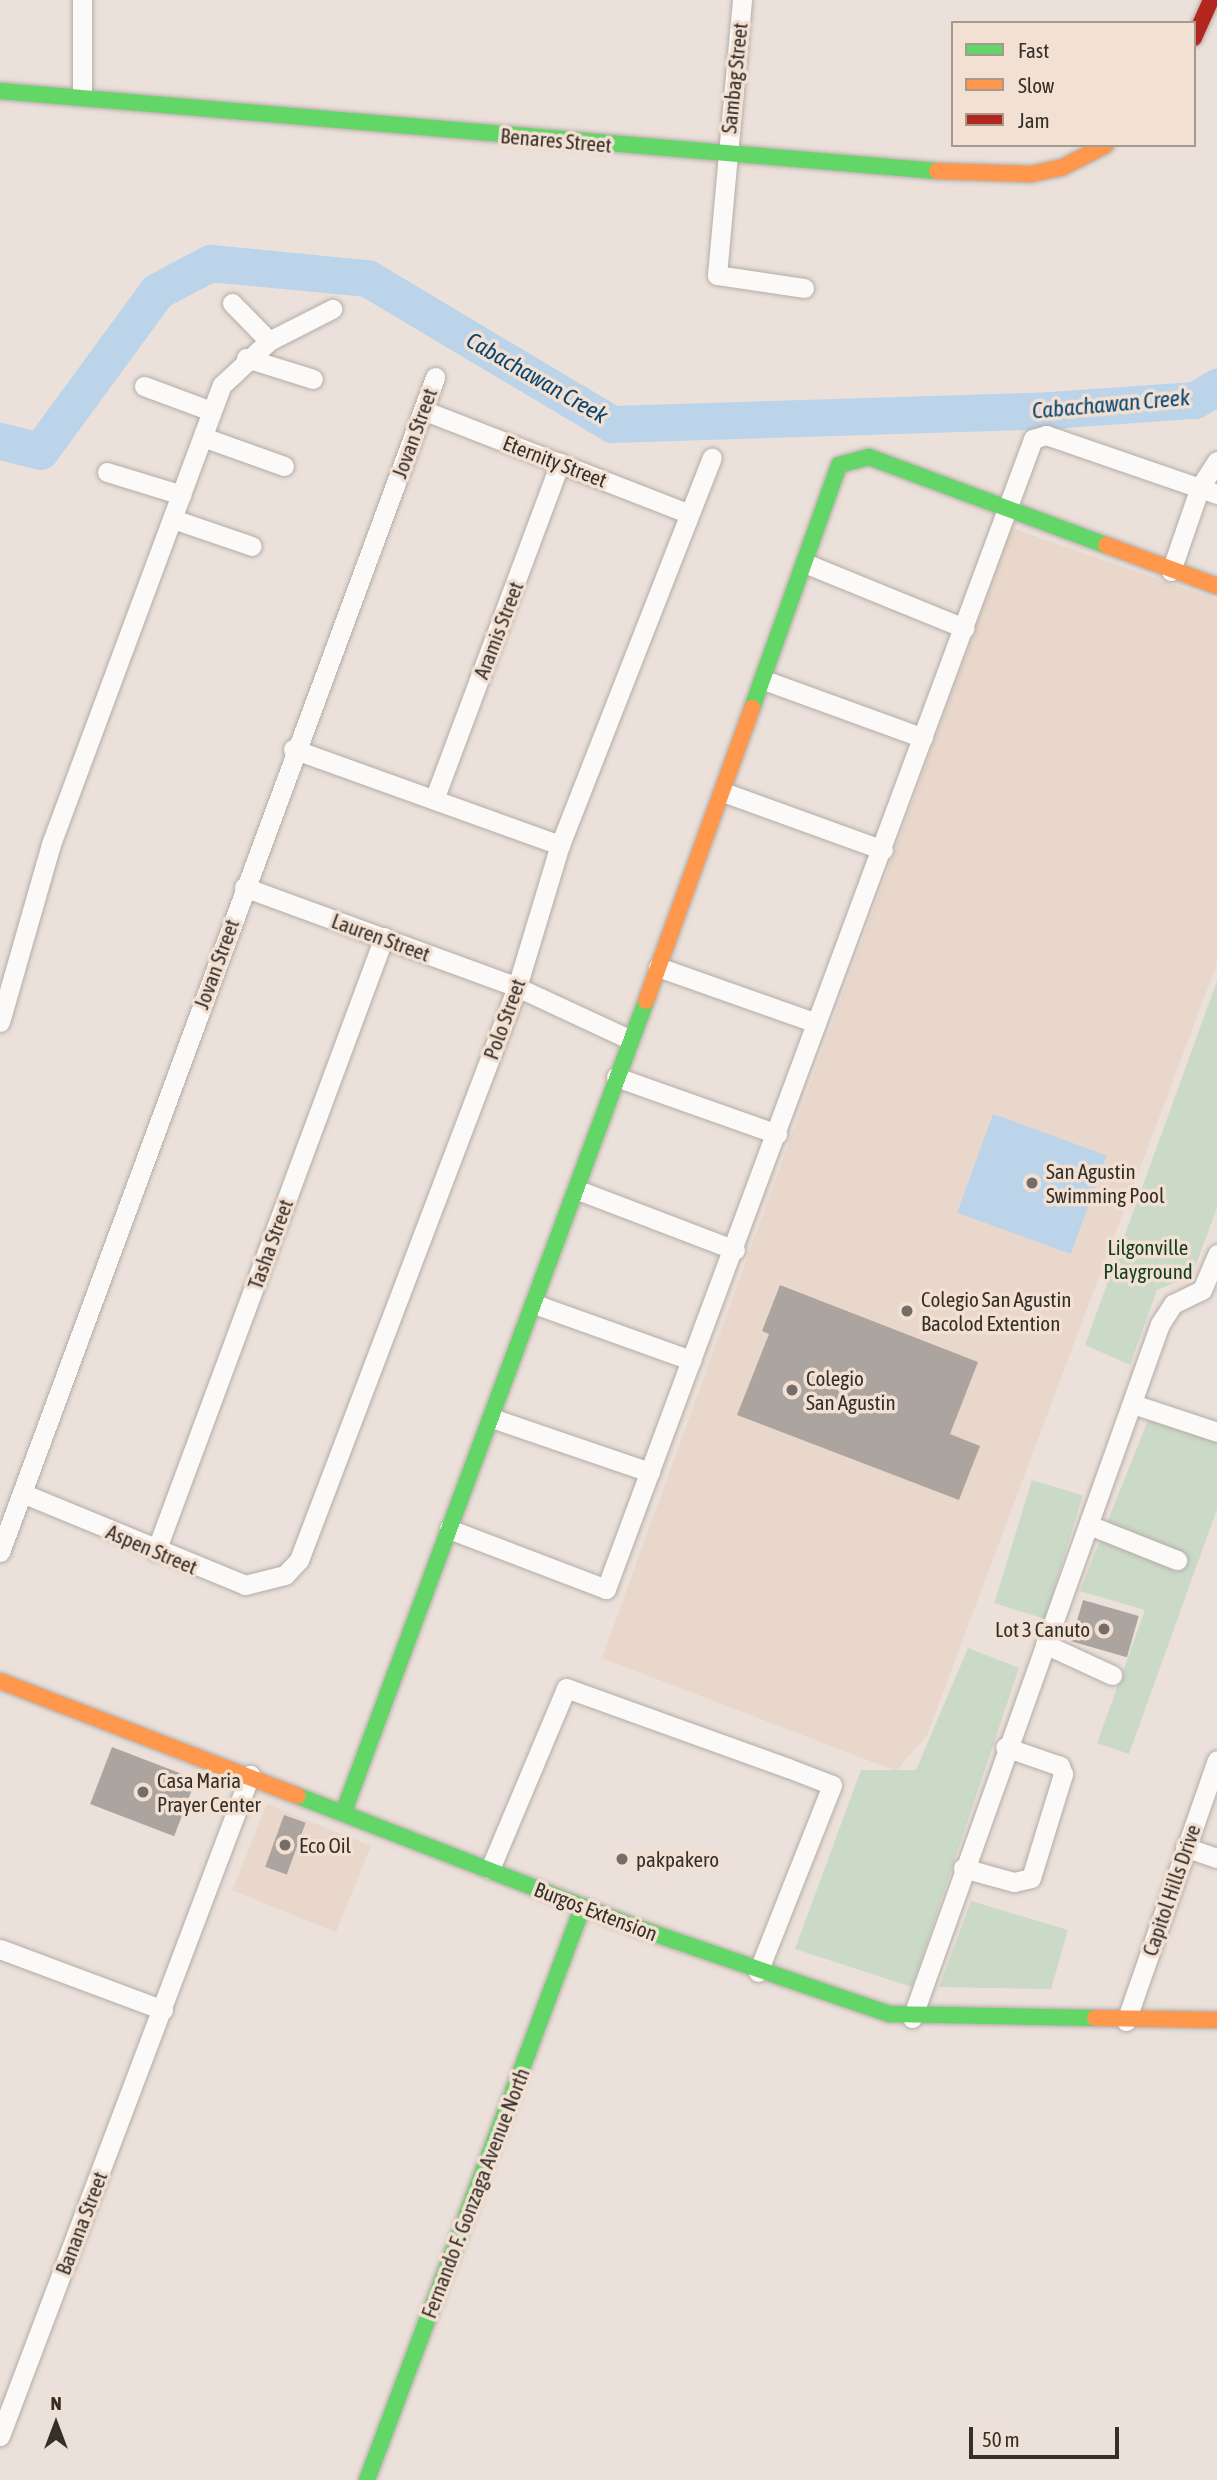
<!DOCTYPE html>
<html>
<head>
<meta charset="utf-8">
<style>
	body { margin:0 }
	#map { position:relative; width:1217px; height:2480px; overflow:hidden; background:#ebe1da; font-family:"Asap Condensed",sans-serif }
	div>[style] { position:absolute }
	.built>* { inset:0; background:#e8d7ca; transform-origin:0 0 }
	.green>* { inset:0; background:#cbd9c7; transform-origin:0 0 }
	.water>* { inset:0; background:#bcd4ea; transform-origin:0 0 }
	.river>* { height:37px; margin:-18.5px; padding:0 18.5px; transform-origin:18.5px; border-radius:18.5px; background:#bcd4ea }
	.building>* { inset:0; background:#aca49f; transform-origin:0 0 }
	.roads { filter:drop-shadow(0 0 2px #b3aca6) drop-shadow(0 0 2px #b3aca6) }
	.street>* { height:19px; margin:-9.5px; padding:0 9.5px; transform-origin:9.5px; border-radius:9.5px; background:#fcfaf9 }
	.fast>* { height:16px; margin:-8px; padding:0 8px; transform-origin:8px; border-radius:8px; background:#63d668 }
	.slow>* { height:16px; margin:-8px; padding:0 8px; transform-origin:8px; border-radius:8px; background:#ff974d }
	.jam>* { height:16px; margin:-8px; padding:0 8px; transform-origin:8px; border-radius:8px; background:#b3261e }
	.dots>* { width:19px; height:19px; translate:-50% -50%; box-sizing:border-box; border:4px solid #f2e0d3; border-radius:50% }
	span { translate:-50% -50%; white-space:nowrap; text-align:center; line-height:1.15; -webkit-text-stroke:7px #f2e0d3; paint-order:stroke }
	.street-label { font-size:21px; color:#352f29 }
	.poi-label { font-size:21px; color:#352f29 }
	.left { translate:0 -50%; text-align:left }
	.right { translate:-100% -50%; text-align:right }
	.park-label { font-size:21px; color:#0f3e1f }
	.water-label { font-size:23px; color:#074570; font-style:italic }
	.legend { position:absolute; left:951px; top:21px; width:245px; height:126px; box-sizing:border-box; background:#f2e0d3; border:2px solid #a6998f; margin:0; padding:9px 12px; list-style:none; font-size:21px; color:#352f29 }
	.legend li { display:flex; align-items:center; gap:14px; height:35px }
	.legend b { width:35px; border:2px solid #a6998f }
	.north { position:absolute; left:21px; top:2389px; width:70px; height:70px; -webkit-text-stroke:5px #f2e0d3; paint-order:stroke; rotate:0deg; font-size:19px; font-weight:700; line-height:28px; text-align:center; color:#352f29 }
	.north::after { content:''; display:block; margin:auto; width:24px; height:32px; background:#352f29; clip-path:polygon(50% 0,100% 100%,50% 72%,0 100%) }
	.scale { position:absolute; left:969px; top:2427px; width:150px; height:32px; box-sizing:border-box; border:4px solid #352f29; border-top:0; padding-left:9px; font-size:21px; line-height:24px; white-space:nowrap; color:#352f29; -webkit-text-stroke:5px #f2e0d3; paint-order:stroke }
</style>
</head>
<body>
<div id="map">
	<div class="built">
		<i style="clip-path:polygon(1012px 528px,1217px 600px,1217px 963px,927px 1735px,896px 1771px,602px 1658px)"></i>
		<i style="left:267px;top:1804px;width:112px;height:93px;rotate:22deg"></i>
	</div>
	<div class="green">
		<i style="clip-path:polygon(1217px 981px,1217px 1208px,1192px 1275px,1157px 1290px,1130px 1365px,1085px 1345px)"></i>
		<i style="clip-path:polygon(1148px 1420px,1217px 1442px,1217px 1509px,1129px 1754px,1097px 1743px,1145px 1610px,1080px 1591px)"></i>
		<i style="left:1032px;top:1480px;width:53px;height:129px;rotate:17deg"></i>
		<i style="clip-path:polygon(968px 1648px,1019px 1668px,912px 1987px,795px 1949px,861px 1770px,916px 1770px)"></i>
		<i style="clip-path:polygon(971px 1901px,1068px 1930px,1051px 1989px,939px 1987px)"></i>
	</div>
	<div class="water">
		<i style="left:993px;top:1114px;width:121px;height:105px;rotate:20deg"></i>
	</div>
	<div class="river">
		<i style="left:0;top:441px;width:41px;rotate:14deg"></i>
		<i style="left:40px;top:451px;width:198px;rotate:-53.8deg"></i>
		<i style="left:157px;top:291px;width:60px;rotate:-27.8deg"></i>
		<i style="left:210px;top:263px;width:158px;rotate:5.5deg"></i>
		<i style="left:367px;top:278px;width:285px;rotate:30.8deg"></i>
		<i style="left:612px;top:424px;width:424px;rotate:-1.8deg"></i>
		<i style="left:1036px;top:411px;width:159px;rotate:-4deg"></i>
		<i style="left:1195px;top:400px;width:26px;rotate:-31deg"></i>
	</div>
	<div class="building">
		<i style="clip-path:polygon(780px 1285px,978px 1362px,950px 1434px,980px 1446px,959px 1500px,737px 1415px,769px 1334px,762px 1331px)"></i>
		<i style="left:1083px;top:1600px;width:58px;height:43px;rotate:16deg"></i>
		<i style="left:112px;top:1747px;width:90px;height:61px;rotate:21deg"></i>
		<i style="left:284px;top:1815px;width:23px;height:55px;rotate:20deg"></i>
	</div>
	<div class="roads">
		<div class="street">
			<i style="left:742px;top:0;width:276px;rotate:95.2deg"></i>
			<i style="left:717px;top:275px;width:88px;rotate:8.5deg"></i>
			<i style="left:82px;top:95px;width:95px;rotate:-90deg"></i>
			<i style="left:232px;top:303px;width:53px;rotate:45.8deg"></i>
			<i style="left:246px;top:358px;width:70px;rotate:17.4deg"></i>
			<i style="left:144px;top:386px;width:72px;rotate:20.5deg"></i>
			<i style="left:423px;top:410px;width:283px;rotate:21.3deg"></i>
			<i style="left:203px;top:437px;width:86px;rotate:19.7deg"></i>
			<i style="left:107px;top:472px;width:78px;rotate:17deg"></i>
			<i style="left:173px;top:519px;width:83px;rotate:18.9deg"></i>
			<i style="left:807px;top:564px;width:170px;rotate:22.2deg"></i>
			<i style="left:1171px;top:571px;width:89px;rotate:-71deg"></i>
			<i style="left:1200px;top:487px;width:31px;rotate:-57deg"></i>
			<i style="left:764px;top:680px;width:169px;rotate:20deg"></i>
			<i style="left:293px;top:749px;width:284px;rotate:19.8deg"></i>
			<i style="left:723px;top:792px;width:170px;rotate:19.9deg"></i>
			<i style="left:435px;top:797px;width:357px;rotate:-69.5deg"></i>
			<i style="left:244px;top:887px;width:291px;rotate:20.1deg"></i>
			<i style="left:517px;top:987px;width:123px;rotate:24.9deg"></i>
			<i style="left:658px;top:967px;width:168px;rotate:19.5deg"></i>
			<i style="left:0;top:1022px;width:185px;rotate:-74deg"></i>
			<i style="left:51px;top:844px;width:490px;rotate:-69.6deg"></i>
			<i style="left:222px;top:385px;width:64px;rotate:-43.1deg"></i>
			<i style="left:269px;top:341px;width:71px;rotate:-26.9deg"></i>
			<i style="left:616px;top:1077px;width:171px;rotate:19.5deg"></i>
			<i style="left:578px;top:1190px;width:168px;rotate:20.9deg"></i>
			<i style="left:537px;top:1305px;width:164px;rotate:19.7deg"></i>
			<i style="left:1133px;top:1404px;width:89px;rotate:18.4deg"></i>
			<i style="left:492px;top:1418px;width:167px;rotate:18.9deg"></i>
			<i style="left:22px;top:1493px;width:241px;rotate:22.4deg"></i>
			<i style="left:245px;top:1585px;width:41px;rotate:-14deg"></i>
			<i style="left:285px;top:1575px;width:21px;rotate:-47deg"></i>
			<i style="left:299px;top:1560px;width:613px;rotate:-69.17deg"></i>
			<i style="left:517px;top:987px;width:148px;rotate:-73.2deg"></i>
			<i style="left:560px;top:845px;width:416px;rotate:-68.6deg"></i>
			<i style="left:1089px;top:1525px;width:95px;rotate:21.7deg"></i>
			<i style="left:449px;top:1529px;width:168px;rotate:20.9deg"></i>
			<i style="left:606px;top:1589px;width:1227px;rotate:-69.63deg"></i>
			<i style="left:1033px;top:439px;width:14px;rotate:-17deg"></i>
			<i style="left:1046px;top:435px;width:181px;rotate:19deg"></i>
			<i style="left:156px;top:1551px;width:655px;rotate:-69.63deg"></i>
			<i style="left:0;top:1552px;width:1253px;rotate:-69.68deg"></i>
			<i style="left:1045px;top:1644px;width:74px;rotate:24.8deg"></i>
			<i style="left:1185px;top:1847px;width:34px;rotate:19deg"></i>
			<i style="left:963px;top:1868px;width:53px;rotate:15.4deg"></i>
			<i style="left:1014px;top:1882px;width:17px;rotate:-13deg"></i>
			<i style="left:1031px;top:1878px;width:109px;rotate:-72.9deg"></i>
			<i style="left:1063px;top:1774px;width:9px;rotate:-111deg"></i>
			<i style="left:1060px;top:1766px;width:58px;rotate:-160.9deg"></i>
			<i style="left:490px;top:1869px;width:196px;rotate:-67.2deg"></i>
			<i style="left:566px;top:1688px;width:236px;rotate:19.8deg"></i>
			<i style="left:788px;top:1768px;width:47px;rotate:21.1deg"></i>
			<i style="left:832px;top:1785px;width:201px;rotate:111.6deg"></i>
			<i style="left:0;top:1949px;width:174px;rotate:20.5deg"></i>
			<i style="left:912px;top:2018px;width:737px;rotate:-70.34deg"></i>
			<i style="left:1160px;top:1324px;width:24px;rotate:-57deg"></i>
			<i style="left:1173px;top:1304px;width:32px;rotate:-26deg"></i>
			<i style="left:1202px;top:1290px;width:39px;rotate:-67deg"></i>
			<i style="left:1126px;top:2021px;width:276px;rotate:-70.8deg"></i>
			<i style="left:0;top:2436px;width:707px;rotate:-69.28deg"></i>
		</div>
		<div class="fast">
			<i style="left:0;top:91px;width:940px;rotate:4.88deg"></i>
			<i style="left:752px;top:708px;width:258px;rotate:-70.3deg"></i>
			<i style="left:839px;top:465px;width:31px;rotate:-15deg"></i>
			<i style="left:869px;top:457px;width:253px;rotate:20.4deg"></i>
			<i style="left:298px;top:1796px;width:368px;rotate:21.2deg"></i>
			<i style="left:641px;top:1929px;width:262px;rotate:18.9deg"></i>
			<i style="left:889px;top:2014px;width:206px;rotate:1.1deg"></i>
			<i style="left:344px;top:1811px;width:864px;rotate:-69.55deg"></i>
			<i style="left:367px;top:2480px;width:613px;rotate:-69.38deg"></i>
		</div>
		<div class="slow">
			<i style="left:937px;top:171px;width:94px;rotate:1.8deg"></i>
			<i style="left:1031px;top:174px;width:33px;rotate:-12deg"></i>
			<i style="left:1063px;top:167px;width:48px;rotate:-27.1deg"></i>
			<i style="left:1106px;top:545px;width:118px;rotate:20.3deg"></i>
			<i style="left:646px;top:1001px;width:312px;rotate:-70.1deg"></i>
			<i style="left:0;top:1681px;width:319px;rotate:21.1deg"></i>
			<i style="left:1095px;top:2018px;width:122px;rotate:0.9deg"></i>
		</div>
		<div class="jam">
			<i style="left:1194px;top:38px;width:42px;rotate:-65.9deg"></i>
		</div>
	</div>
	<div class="dots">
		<i style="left:1032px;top:1183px;background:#756d67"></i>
		<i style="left:907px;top:1311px;background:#756d67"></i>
		<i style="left:792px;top:1390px;background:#756d67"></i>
		<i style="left:1104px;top:1629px;background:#756d67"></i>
		<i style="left:143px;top:1792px;background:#756d67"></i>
		<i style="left:285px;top:1845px;background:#756d67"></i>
		<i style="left:622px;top:1859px;background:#756d67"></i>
	</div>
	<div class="street-label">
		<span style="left:734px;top:78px;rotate:-84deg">Sambag Street</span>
		<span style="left:556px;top:140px;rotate:5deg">Benares Street</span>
		<span style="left:414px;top:433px;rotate:-70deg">Jovan Street</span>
		<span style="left:555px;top:461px;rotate:21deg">Eternity Street</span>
		<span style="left:498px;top:630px;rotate:-69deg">Aramis Street</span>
		<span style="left:381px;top:937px;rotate:20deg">Lauren Street</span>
		<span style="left:216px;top:964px;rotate:-70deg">Jovan Street</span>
		<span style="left:504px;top:1019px;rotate:-70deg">Polo Street</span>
		<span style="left:270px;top:1244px;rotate:-70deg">Tasha Street</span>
		<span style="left:152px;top:1549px;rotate:23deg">Aspen Street</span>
		<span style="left:1171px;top:1890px;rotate:-71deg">Capitol Hills Drive</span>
		<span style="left:596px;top:1911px;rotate:21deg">Burgos Extension</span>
		<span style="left:475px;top:2193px;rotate:-69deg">Fernando F. Gonzaga Avenue North</span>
		<span style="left:81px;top:2223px;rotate:-69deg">Banana Street</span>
	</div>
	<div class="poi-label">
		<span class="left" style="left:1046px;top:1183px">San Agustin<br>Swimming Pool</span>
		<span class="left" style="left:921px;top:1311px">Colegio San Agustin<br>Bacolod Extention</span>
		<span class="left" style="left:806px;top:1390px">Colegio<br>San Agustin</span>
		<span class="right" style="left:1090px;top:1629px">Lot 3 Canuto</span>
		<span class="left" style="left:157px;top:1792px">Casa Maria<br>Prayer Center</span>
		<span class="left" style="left:299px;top:1845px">Eco Oil</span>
		<span class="left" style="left:636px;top:1859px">pakpakero</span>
	</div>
	<div class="park-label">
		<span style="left:1148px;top:1259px">Lilgonville<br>Playground</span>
	</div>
	<div class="water-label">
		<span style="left:537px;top:378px;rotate:30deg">Cabachawan Creek</span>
		<span style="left:1111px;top:404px;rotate:-5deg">Cabachawan Creek</span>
	</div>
	<ul class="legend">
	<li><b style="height:9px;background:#63d668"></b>Fast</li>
	<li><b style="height:9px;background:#ff974d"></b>Slow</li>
	<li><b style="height:9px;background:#b3261e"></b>Jam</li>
	</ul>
	<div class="north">N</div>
	<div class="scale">50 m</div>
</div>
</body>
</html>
